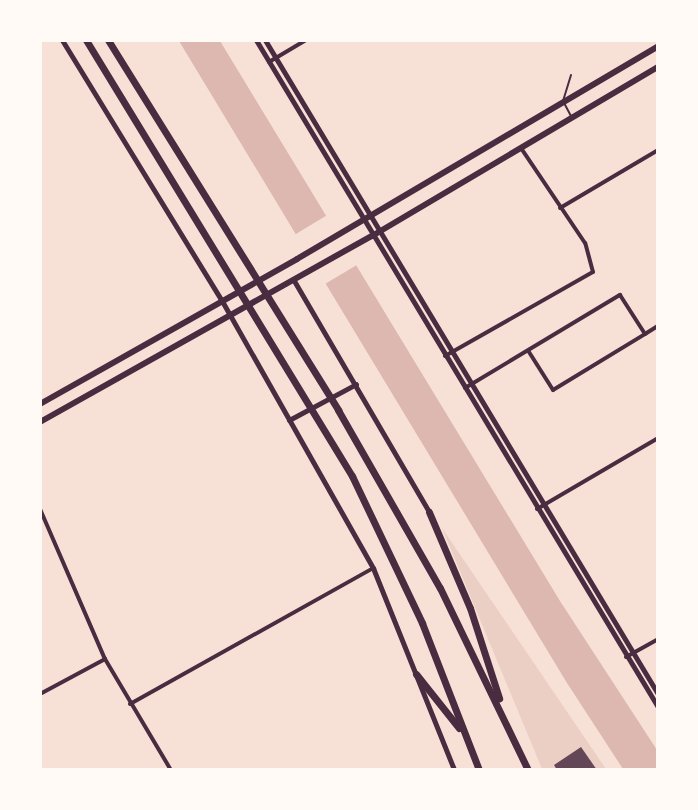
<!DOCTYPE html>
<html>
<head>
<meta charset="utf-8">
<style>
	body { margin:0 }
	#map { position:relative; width:698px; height:810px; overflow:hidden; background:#f7e1d7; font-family:"Sofia Sans Condensed",sans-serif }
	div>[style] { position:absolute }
	.green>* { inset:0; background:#ebcfc5 }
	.water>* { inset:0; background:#dcb8b0 }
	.pier>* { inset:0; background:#f7e1d7; transform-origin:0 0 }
	.building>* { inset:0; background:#644757 }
	.service>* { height:2px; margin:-1px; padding:0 1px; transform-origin:1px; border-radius:1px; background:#4a2c40 }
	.minor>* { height:4px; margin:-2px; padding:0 2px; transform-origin:2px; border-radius:2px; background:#4a2c40 }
	.tertiary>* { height:5px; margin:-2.5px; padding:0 2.5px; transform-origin:2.5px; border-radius:2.5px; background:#4a2c40 }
	.secondary>* { height:6px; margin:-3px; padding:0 3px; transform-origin:3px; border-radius:3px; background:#4a2c40 }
	.trunk>* { height:7px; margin:-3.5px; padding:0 3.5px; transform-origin:3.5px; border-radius:3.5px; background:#4a2c40 }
	span { translate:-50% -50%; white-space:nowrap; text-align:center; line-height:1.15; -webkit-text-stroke:4.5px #fffaf5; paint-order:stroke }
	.frame { position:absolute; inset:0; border:42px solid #fffaf5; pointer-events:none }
</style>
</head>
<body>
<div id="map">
	<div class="green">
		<i style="clip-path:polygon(442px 528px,606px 769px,542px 769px)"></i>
	</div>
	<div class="water">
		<i style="clip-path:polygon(179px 41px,220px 41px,560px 601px,657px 750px,657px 769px,623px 769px,567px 683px)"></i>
	</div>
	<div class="pier">
		<i style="left:329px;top:214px;width:58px;height:43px;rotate:59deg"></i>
	</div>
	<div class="building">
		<i style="clip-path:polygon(581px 747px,597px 770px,557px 770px,554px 765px)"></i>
	</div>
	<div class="service">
		<i style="left:571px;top:75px;width:27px;rotate:107deg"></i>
		<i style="left:563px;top:101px;width:17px;rotate:62deg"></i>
	</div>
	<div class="minor">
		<i style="left:269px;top:62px;width:43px;rotate:-30.7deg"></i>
		<i style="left:560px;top:208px;width:114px;rotate:-30.6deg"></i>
		<i style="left:529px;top:352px;width:45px;rotate:57.7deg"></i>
		<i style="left:553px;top:390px;width:108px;rotate:-31.3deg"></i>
		<i style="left:445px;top:356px;width:170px;rotate:-29.6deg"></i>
		<i style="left:593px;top:272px;width:30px;rotate:-105deg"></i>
		<i style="left:585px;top:243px;width:115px;rotate:-124deg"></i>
		<i style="left:465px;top:388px;width:181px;rotate:-31deg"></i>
		<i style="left:620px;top:295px;width:46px;rotate:57.3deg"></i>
		<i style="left:645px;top:334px;width:15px;rotate:-32deg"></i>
		<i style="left:40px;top:509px;width:163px;rotate:66.6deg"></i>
		<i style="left:105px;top:659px;width:129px;rotate:59.3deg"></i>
		<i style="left:537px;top:509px;width:140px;rotate:-30.4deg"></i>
		<i style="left:626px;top:657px;width:37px;rotate:-29deg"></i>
		<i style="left:40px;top:694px;width:74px;rotate:-28.3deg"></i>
		<i style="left:130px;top:704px;width:278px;rotate:-29.2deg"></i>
	</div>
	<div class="tertiary">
		<i style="left:62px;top:40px;width:306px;rotate:58.5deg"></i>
		<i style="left:222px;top:301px;width:307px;rotate:60.5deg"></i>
		<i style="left:373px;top:568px;width:218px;rotate:68.1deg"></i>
		<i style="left:256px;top:40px;width:779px;rotate:58.92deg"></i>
		<i style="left:265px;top:40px;width:763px;rotate:59deg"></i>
		<i style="left:293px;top:279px;width:270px;rotate:59.7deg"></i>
		<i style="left:289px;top:420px;width:76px;rotate:-28.2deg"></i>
	</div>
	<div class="secondary">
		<i style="left:40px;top:404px;width:295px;rotate:-29.4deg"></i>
		<i style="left:297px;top:259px;width:419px;rotate:-30.5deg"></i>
		<i style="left:40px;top:422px;width:381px;rotate:-29.3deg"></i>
		<i style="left:372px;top:236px;width:332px;rotate:-30.6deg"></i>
	</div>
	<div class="trunk">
		<i style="left:86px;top:40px;width:511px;rotate:58.61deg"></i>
		<i style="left:352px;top:476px;width:163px;rotate:64.5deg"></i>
		<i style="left:422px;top:623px;width:158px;rotate:68.8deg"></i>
		<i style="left:108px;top:40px;width:436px;rotate:58.1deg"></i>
		<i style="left:338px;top:410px;width:205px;rotate:60.2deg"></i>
		<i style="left:440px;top:588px;width:202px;rotate:64.2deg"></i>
		<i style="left:429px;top:512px;width:104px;rotate:66.9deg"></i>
		<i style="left:470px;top:608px;width:95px;rotate:72.1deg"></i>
		<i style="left:416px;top:674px;width:69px;rotate:51.5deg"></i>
	</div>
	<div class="frame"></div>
</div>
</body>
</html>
